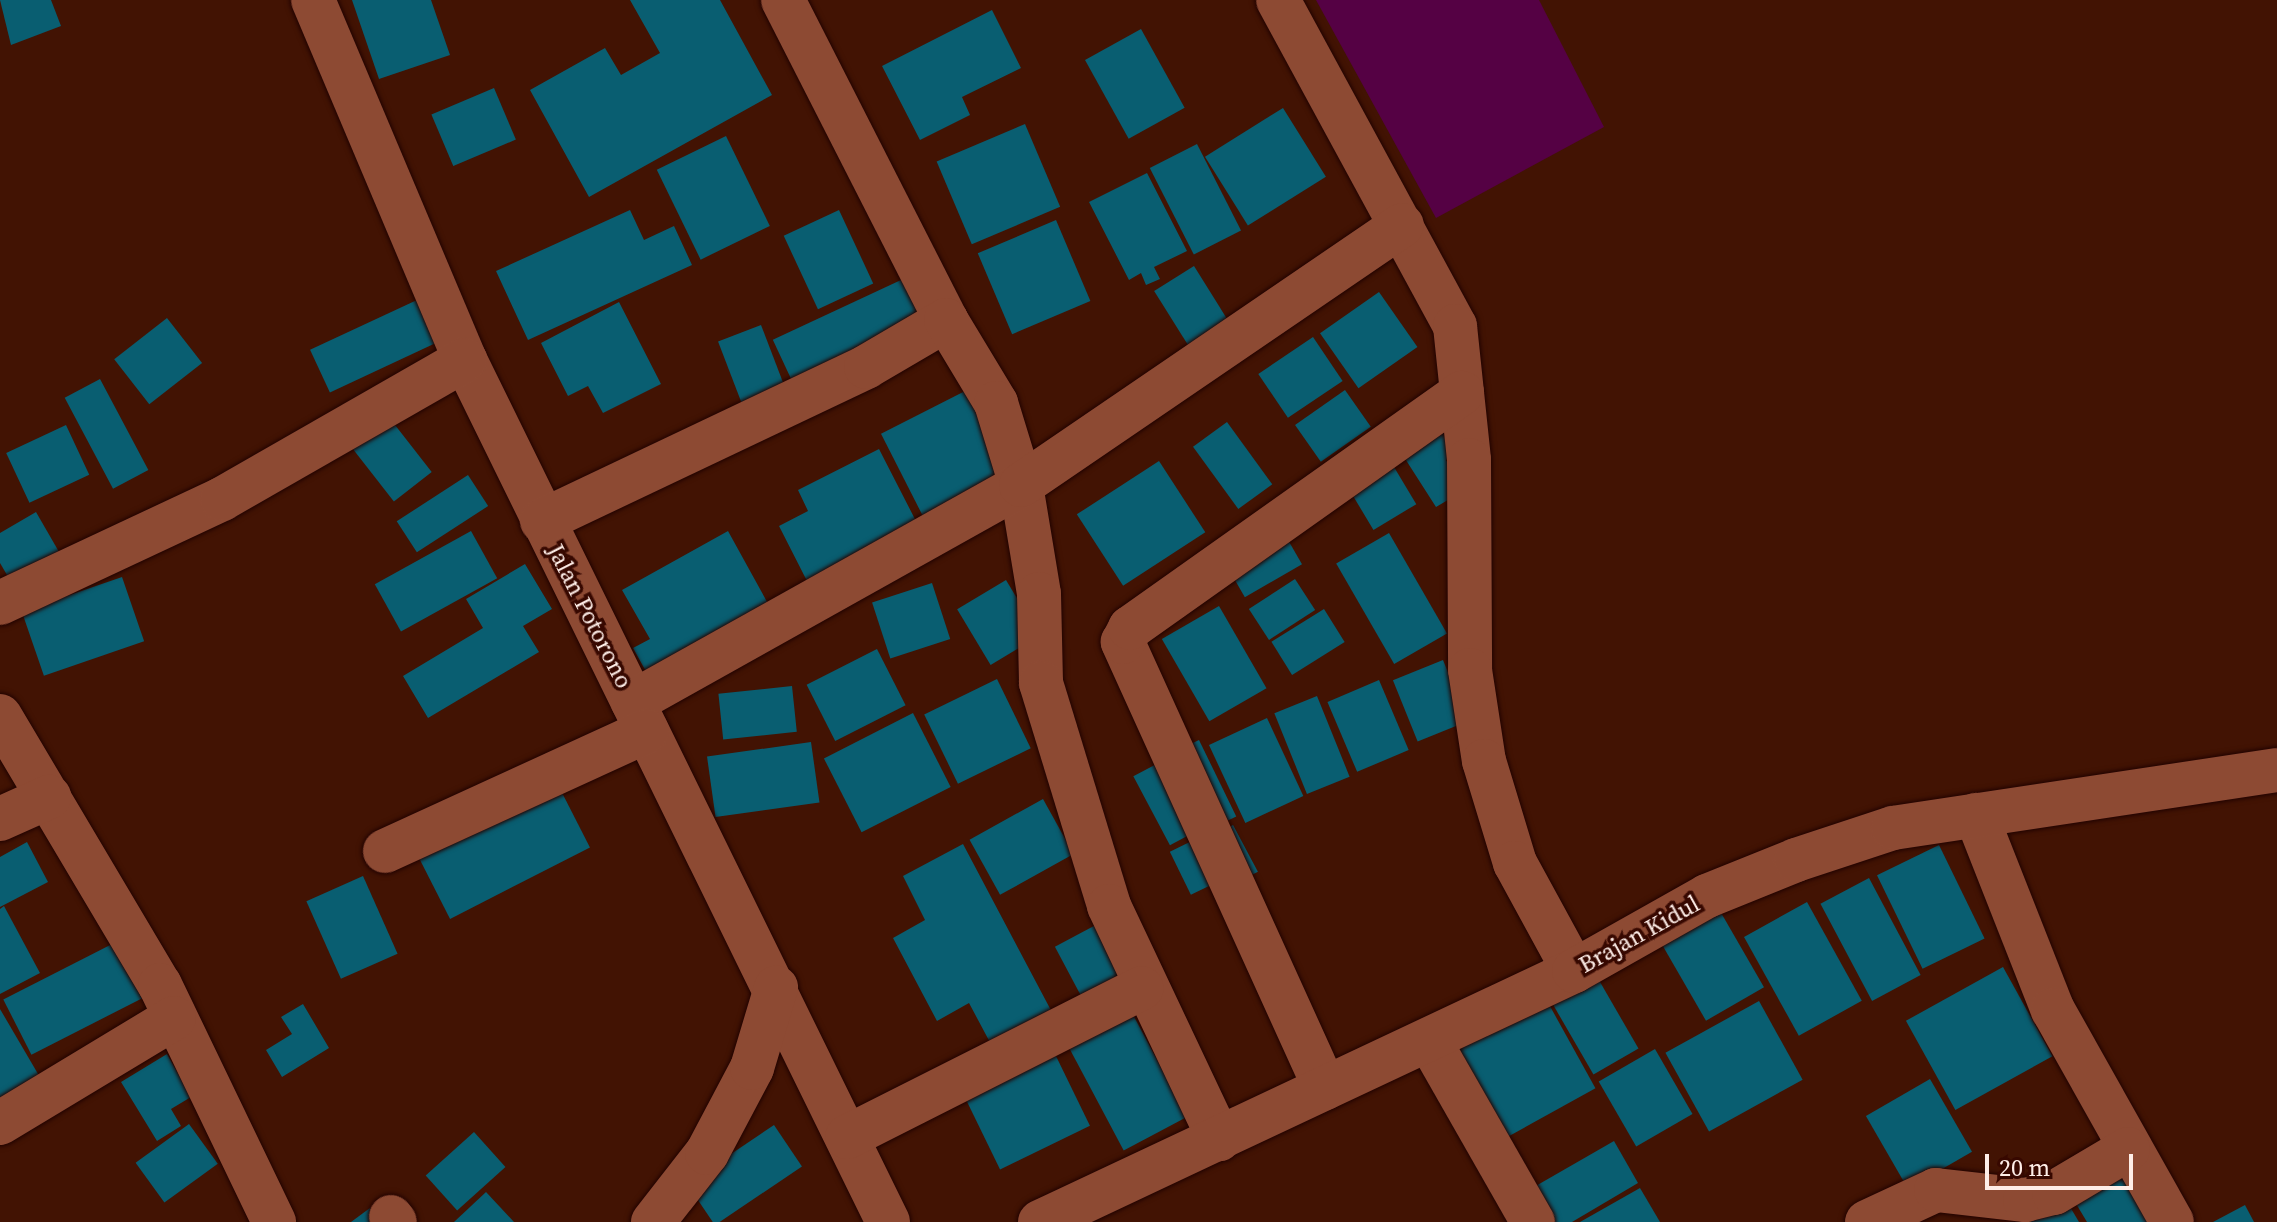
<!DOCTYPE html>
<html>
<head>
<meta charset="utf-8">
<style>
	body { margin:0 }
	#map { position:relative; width:2277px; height:1222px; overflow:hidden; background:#421303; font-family:"Source Serif 4",serif }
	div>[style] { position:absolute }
	.green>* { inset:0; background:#550144 }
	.building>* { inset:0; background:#095e71; transform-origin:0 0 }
	.roads { filter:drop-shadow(0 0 2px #210300) drop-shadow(0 0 2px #210300) }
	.street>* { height:44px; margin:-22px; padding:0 22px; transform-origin:22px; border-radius:22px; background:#8d4a33 }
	span { translate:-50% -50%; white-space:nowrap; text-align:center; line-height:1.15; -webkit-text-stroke:7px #370800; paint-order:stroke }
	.street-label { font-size:24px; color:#feeee8 }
	.scale { position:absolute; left:1985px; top:1154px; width:148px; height:36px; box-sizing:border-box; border:4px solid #feeee8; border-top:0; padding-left:10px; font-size:24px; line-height:28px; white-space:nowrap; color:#feeee8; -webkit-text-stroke:6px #370800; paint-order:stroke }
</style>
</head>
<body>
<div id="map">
	<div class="green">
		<i style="clip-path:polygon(1316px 0,1539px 0,1604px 127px,1436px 218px)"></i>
	</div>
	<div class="building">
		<i style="clip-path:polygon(0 0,51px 0,61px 26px,11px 45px)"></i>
		<i style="clip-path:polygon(352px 0,431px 0,450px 55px,379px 79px)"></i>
		<i style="clip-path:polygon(630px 0,720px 0,772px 95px,589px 197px,530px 90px,605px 48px,621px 75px,660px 53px)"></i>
		<i style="clip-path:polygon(992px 10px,1021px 68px,962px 97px,970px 115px,920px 140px,882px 66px)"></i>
		<i style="left:1141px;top:29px;width:90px;height:64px;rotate:61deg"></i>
		<i style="left:494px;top:88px;width:56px;height:68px;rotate:67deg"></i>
		<i style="left:1283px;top:108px;width:81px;height:92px;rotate:58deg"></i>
		<i style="left:1025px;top:124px;width:90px;height:96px;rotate:67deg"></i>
		<i style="left:726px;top:136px;width:100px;height:77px;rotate:64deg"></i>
		<i style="left:1197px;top:144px;width:97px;height:53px;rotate:63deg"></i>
		<i style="clip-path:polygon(1147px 173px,1187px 251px,1154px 267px,1160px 279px,1146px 285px,1141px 273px,1129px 280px,1089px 202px)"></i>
		<i style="clip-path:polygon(630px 210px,644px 240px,674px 226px,692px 265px,528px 340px,496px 271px)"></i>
		<i style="left:839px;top:210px;width:81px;height:61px;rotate:65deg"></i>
		<i style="left:1056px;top:220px;width:88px;height:85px;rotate:67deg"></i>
		<i style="left:1194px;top:266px;width:76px;height:47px;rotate:58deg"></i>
		<i style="left:916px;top:273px;width:55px;height:158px;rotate:65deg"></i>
		<i style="left:1379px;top:292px;width:67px;height:72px;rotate:55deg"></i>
		<i style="left:417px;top:300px;width:47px;height:118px;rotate:65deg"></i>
		<i style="clip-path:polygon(619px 302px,661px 384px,603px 413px,588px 386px,568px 396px,541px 343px)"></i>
		<i style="left:167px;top:318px;width:57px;height:67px;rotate:52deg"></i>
		<i style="left:761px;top:325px;width:69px;height:46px;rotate:69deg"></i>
		<i style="left:1313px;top:337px;width:53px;height:66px;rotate:56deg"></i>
		<i style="left:100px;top:379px;width:103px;height:40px;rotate:62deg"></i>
		<i style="left:971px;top:388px;width:105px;height:101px;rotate:63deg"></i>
		<i style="left:1345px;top:390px;width:45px;height:61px;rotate:55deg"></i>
		<i style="clip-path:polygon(1442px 414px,1464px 449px,1446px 460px,1465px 490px,1436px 507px,1395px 443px)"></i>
		<i style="left:388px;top:416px;width:71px;height:48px;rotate:52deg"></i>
		<i style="left:1227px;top:422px;width:77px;height:42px;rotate:54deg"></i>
		<i style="left:66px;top:425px;width:55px;height:66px;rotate:65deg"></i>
		<i style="clip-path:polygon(879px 449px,918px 525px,807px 581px,779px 526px,808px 511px,798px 490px)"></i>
		<i style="left:1388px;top:457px;width:55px;height:50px;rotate:59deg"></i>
		<i style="left:1159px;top:461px;width:85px;height:98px;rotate:57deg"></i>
		<i style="left:468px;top:475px;width:37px;height:85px;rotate:57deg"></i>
		<i style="clip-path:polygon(36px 512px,66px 564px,17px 592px,0 563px,0 533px)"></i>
		<i style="left:471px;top:531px;width:54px;height:110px;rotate:61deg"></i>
		<i style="clip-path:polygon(728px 531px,776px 618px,654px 686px,633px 648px,650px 639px,622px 590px)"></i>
		<i style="left:1284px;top:533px;width:36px;height:66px;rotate:60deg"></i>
		<i style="left:1389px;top:533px;width:116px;height:61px;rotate:60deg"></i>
		<i style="clip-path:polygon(525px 564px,552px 609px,523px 626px,539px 652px,428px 718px,403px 676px,483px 628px,466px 599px)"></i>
		<i style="left:122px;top:577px;width:68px;height:106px;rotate:71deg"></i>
		<i style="left:1295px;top:579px;width:37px;height:55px;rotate:57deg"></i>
		<i style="left:1006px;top:580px;width:65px;height:57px;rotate:59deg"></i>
		<i style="left:932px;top:583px;width:59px;height:63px;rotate:72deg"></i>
		<i style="left:1219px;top:606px;width:95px;height:66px;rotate:60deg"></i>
		<i style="left:1324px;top:609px;width:39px;height:62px;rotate:58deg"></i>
		<i style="left:877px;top:649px;width:63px;height:79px;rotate:63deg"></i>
		<i style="left:1443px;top:660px;width:66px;height:54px;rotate:68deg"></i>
		<i style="left:997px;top:679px;width:77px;height:81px;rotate:64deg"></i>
		<i style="left:1379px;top:680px;width:76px;height:56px;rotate:67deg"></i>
		<i style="left:792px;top:686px;width:46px;height:74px;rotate:84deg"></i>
		<i style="left:1317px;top:696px;width:87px;height:46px;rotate:68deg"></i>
		<i style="left:913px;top:713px;width:83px;height:100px;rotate:63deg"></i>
		<i style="left:1267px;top:718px;width:86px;height:64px;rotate:65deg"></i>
		<i style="left:1199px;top:740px;width:85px;height:25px;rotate:64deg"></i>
		<i style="left:811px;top:742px;width:61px;height:105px;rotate:82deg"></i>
		<i style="left:1166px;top:759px;width:78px;height:37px;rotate:62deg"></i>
		<i style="left:555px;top:779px;width:77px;height:157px;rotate:63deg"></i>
		<i style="left:1043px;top:799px;width:63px;height:84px;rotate:61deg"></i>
		<i style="left:1233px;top:825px;width:53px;height:17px;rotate:62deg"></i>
		<i style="left:1204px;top:835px;width:48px;height:38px;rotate:64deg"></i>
		<i style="clip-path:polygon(27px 842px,48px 882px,0 907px,0 857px)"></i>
		<i style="clip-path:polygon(963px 844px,1054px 1016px,993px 1048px,969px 1003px,937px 1021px,893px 938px,925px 920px,903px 876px)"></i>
		<i style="left:1939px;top:845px;width:104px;height:69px;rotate:64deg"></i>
		<i style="left:363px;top:876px;width:85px;height:62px;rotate:66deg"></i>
		<i style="left:1869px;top:878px;width:110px;height:55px;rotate:62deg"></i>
		<i style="left:1807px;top:902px;width:113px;height:72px;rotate:61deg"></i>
		<i style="clip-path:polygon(4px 906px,40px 973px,0 994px,0 909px)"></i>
		<i style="left:1720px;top:911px;width:88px;height:67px;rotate:60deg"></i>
		<i style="left:1107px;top:919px;width:60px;height:59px;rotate:62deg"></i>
		<i style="left:120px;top:940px;width:62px;height:131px;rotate:63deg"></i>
		<i style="left:2003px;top:967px;width:102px;height:111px;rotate:61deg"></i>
		<i style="left:1596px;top:975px;width:85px;height:52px;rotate:60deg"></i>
		<i style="left:1546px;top:999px;width:102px;height:112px;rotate:61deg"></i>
		<i style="left:1759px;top:1001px;width:90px;height:107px;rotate:61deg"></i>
		<i style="clip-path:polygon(303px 1004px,329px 1048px,282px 1077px,266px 1050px,292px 1034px,281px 1017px)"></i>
		<i style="clip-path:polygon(0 1009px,41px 1079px,0 1103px)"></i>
		<i style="left:1130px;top:1009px;width:122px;height:72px;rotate:62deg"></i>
		<i style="left:1655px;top:1049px;width:75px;height:65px;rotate:60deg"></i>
		<i style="left:1054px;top:1052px;width:82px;height:100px;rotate:64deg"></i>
		<i style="clip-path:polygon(167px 1054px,191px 1097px,171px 1109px,181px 1126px,157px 1141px,121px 1082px)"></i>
		<i style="left:1930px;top:1079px;width:84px;height:74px;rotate:60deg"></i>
		<i style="left:189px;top:1124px;width:49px;height:66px;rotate:54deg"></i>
		<i style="left:774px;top:1125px;width:50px;height:105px;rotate:56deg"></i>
		<i style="left:474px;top:1132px;width:47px;height:65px;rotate:48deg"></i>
		<i style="clip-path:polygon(1614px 1141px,1638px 1183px,1572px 1222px,1545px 1222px,1527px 1191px)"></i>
		<i style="clip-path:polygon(2121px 1173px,2151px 1222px,2087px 1222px,2075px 1202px)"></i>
		<i style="clip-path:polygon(1640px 1188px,1660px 1222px,1580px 1222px)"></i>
		<i style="clip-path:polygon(486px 1192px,514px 1222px,454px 1222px)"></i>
		<i style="clip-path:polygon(2066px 1200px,2079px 1222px,2029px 1222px)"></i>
		<i style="clip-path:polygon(2245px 1205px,2254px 1222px,2213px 1222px)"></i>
		<i style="clip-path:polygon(370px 1208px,380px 1222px,351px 1222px)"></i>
	</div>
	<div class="roads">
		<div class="street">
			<i style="left:313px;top:0;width:391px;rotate:67.1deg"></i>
			<i style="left:465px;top:360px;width:960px;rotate:63.86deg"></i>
			<i style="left:783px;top:0;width:359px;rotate:63deg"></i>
			<i style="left:1278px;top:0;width:371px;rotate:61.5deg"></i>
			<i style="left:1455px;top:326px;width:135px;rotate:84deg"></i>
			<i style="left:1469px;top:460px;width:210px;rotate:89.7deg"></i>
			<i style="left:1470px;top:670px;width:92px;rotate:81.3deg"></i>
			<i style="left:1484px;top:761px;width:107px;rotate:73.1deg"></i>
			<i style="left:1515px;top:863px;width:123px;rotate:61.4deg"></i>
			<i style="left:542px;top:521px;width:359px;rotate:-25.4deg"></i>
			<i style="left:866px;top:367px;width:93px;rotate:-30.4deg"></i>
			<i style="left:946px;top:320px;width:97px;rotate:58.9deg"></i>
			<i style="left:996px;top:403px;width:86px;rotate:73deg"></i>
			<i style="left:1021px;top:485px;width:110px;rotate:80.6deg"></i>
			<i style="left:1039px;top:594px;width:89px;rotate:88.7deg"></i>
			<i style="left:1041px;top:683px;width:233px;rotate:73deg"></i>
			<i style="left:1109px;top:906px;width:258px;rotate:64.7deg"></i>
			<i style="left:0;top:603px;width:245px;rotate:-25.1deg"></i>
			<i style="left:222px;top:499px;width:280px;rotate:-29.8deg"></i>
			<i style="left:633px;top:702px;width:445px;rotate:-29.2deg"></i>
			<i style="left:1021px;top:485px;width:461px;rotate:-34.3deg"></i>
			<i style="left:0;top:716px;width:313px;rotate:59.3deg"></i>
			<i style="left:160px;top:985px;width:263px;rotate:64.3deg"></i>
			<i style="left:1976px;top:815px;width:210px;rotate:68.5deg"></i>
			<i style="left:2053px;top:1010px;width:243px;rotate:60.7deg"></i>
			<i style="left:0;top:819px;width:54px;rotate:-24.2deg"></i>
			<i style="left:385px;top:851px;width:288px;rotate:-24.6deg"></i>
			<i style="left:1429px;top:1040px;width:210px;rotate:60.3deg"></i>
			<i style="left:1325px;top:1088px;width:490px;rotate:-114.4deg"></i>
			<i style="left:1123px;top:642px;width:16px;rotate:-63deg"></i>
			<i style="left:1130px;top:628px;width:407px;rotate:-35.3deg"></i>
			<i style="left:0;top:1123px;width:203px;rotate:-31.1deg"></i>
			<i style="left:847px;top:1137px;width:330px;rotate:-26.8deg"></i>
			<i style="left:391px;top:1217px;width:6px;rotate:51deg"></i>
			<i style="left:653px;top:1222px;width:88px;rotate:-52deg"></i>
			<i style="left:707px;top:1153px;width:96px;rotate:-62.1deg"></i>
			<i style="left:752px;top:1068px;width:84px;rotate:-73.3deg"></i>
			<i style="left:1040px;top:1222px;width:590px;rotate:-25.18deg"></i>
			<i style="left:1574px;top:971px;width:153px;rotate:-29.4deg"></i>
			<i style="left:1707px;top:896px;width:96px;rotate:-22deg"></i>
			<i style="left:1796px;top:860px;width:102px;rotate:-18.3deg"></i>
			<i style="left:1893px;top:828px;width:388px;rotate:-8.6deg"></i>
			<i style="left:1867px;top:1222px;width:76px;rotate:-24.9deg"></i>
			<i style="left:1936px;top:1190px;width:90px;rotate:6.4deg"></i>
			<i style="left:2025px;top:1200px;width:30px;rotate:-14deg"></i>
			<i style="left:2054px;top:1193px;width:86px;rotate:-30.7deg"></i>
		</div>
	</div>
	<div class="street-label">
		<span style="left:590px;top:616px;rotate:63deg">Jalan Potorono</span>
		<span style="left:1639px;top:934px;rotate:-29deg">Brajan Kidul</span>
	</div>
	<div class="scale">20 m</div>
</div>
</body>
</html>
